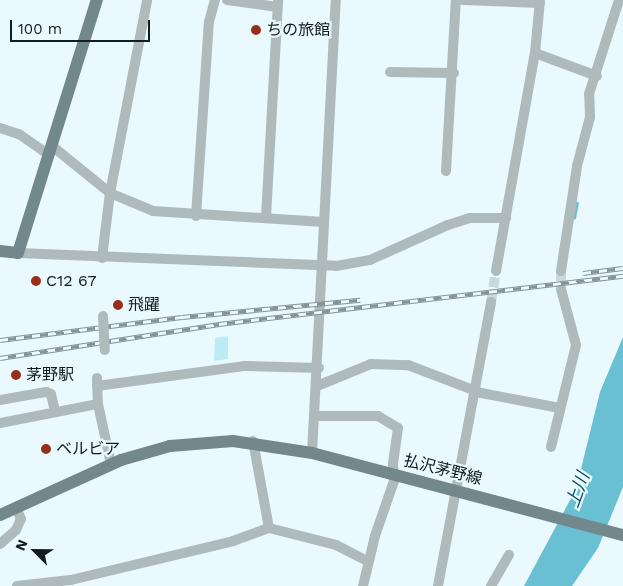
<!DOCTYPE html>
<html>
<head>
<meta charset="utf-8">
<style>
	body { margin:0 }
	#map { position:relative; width:623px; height:586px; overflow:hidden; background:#e9f9fd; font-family:"Work Sans","Noto Sans JP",sans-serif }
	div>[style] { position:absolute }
	.green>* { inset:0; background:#bcedf7 }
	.water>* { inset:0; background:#69c0d2 }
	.stream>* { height:2.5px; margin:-1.25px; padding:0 1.25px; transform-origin:1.25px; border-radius:1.25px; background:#69c0d2 }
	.minor-tunnel>* { height:10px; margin-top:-5px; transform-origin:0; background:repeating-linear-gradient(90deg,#c9d8dc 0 10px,transparent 0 15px) }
	.minor>* { height:10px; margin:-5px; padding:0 5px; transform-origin:5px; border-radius:5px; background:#afbabd }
	.major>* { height:12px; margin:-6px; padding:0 6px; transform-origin:6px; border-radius:6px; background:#73888c }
	.rail>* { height:4.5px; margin-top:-2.25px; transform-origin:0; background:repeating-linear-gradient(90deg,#e9f9fd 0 8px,#869296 0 16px); box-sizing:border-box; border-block:1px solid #869296 }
	.minor-bridge>* { height:10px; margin:-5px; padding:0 5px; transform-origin:5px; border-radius:5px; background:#afbabd }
	.dots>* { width:14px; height:14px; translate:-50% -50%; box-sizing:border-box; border:2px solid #e9f9fd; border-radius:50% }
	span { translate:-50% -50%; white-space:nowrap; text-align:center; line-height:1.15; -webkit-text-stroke:4.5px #e9f9fd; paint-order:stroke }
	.poi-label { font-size:16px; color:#131c1e }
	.left { translate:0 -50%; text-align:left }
	.street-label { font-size:16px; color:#131c1e }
	.water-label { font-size:18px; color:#01535f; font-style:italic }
	.north { position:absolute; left:10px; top:526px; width:50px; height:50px; -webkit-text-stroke:4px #e9f9fd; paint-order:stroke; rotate:293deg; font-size:14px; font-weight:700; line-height:20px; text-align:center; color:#131c1e }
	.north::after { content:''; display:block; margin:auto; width:18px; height:22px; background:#131c1e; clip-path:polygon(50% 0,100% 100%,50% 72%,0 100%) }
	.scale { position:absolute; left:10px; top:20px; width:140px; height:22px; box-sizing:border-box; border:2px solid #131c1e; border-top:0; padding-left:6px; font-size:15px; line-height:18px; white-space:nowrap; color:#131c1e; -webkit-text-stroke:4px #e9f9fd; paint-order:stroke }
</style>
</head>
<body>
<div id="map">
	<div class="green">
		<i style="clip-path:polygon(228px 336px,228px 359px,214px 361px,215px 338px)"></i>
	</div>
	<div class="water">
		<i style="clip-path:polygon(623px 337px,623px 487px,598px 548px,572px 586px,524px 586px,576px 489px,600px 392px)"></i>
	</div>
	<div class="stream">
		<i style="left:574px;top:218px;width:15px;rotate:-79deg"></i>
	</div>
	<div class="minor-tunnel">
		<i style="left:561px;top:271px;width:18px;rotate:90deg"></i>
		<i style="left:491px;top:302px;width:31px;rotate:-81deg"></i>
	</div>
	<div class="minor">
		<i style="left:227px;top:0;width:51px;rotate:7.8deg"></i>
		<i style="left:463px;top:0;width:77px;rotate:2.2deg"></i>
		<i style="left:535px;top:53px;width:66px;rotate:20.4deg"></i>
		<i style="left:390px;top:72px;width:64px;rotate:0.9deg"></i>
		<i style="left:0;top:128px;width:20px;rotate:18deg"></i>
		<i style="left:19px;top:134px;width:37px;rotate:35deg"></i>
		<i style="left:52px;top:146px;width:75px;rotate:39deg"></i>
		<i style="left:110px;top:193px;width:47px;rotate:22.7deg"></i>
		<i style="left:153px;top:211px;width:171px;rotate:3.7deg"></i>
		<i style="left:446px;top:171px;width:171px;rotate:-86.7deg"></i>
		<i style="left:196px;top:216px;width:194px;rotate:-86.2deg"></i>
		<i style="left:209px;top:22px;width:23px;rotate:-75deg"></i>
		<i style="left:266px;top:217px;width:217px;rotate:-86.8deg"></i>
		<i style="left:18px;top:253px;width:318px;rotate:2.3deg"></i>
		<i style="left:336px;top:266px;width:35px;rotate:-10deg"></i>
		<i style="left:370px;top:260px;width:85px;rotate:-24.2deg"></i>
		<i style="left:448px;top:225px;width:23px;rotate:-18deg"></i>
		<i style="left:470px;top:218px;width:36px"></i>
		<i style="left:102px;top:258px;width:65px;rotate:-83deg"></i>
		<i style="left:110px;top:193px;width:197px;rotate:-79.1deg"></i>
		<i style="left:496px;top:271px;width:221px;rotate:-79.9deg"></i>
		<i style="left:535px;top:53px;width:53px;rotate:-84.6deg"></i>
		<i style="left:561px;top:271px;width:106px;rotate:-81.3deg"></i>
		<i style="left:577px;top:166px;width:51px;rotate:-75.1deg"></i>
		<i style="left:590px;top:117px;width:23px;rotate:-92deg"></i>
		<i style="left:589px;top:94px;width:99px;rotate:-72.3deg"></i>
		<i style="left:97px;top:378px;width:26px;rotate:88deg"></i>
		<i style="left:98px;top:404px;width:61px;rotate:77.8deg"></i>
		<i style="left:97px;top:386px;width:148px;rotate:-7.7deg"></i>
		<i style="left:244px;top:366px;width:75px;rotate:1.5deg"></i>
		<i style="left:317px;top:386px;width:58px;rotate:-22.2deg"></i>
		<i style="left:371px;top:364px;width:37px;rotate:2deg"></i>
		<i style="left:408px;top:365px;width:78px;rotate:21deg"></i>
		<i style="left:481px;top:393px;width:80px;rotate:10.8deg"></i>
		<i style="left:0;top:400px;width:47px;rotate:-9.9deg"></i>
		<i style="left:46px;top:392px;width:5px;rotate:22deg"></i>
		<i style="left:51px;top:394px;width:18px;rotate:77deg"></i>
		<i style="left:316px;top:416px;width:62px"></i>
		<i style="left:378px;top:416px;width:23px;rotate:31deg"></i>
		<i style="left:398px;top:428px;width:35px;rotate:98deg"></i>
		<i style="left:393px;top:463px;width:18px;rotate:87deg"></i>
		<i style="left:394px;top:481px;width:58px;rotate:109.1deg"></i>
		<i style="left:375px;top:536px;width:51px;rotate:103.5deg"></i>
		<i style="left:0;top:423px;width:100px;rotate:-11deg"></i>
		<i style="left:253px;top:441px;width:88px;rotate:79.6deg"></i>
		<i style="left:551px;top:447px;width:105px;rotate:-76.2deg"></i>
		<i style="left:576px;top:345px;width:58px;rotate:-105deg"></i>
		<i style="left:312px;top:453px;width:454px;rotate:-87deg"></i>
		<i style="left:0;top:544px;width:21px;rotate:-41deg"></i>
		<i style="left:16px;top:530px;width:12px;rotate:-66deg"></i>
		<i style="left:21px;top:519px;width:12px;rotate:-114deg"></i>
		<i style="left:17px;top:586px;width:54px;rotate:-6.3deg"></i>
		<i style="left:71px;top:580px;width:167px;rotate:-13.5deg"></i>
		<i style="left:233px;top:541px;width:38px;rotate:-20deg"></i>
		<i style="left:269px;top:528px;width:69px;rotate:14.2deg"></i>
		<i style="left:336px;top:545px;width:36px;rotate:27deg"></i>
		<i style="left:438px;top:586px;width:289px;rotate:-79.4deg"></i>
		<i style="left:491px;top:586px;width:36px;rotate:-60deg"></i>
	</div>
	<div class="major">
		<i style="left:0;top:251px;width:18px;rotate:6deg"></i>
		<i style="left:18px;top:253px;width:265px;rotate:-72.7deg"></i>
		<i style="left:0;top:515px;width:133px;rotate:-24.4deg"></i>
		<i style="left:121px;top:460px;width:51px;rotate:-15.9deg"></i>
		<i style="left:170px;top:446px;width:63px;rotate:-4.5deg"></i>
		<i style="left:233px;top:441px;width:80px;rotate:8.6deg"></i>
		<i style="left:312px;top:453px;width:322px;rotate:14.8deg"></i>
	</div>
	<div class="rail">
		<i style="left:583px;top:273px;width:40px;rotate:-7.1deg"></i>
		<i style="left:0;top:340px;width:183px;rotate:-7.2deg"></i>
		<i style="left:182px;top:317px;width:179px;rotate:-5.5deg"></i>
		<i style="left:0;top:358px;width:222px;rotate:-8.8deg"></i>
		<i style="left:219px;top:324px;width:407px;rotate:-6.8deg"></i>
	</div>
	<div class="minor-bridge">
		<i style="left:103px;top:316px;width:34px;rotate:87deg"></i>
	</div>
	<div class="dots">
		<i style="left:256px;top:30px;background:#982e1c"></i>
		<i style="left:36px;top:281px;background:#982e1c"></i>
		<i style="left:118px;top:305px;background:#982e1c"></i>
		<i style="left:16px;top:375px;background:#982e1c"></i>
		<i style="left:46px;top:449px;background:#982e1c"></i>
	</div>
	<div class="poi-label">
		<span class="left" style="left:266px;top:30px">ちの旅館</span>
		<span class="left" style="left:46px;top:281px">C12 67</span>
		<span class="left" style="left:128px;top:305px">飛躍</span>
		<span class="left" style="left:26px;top:375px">茅野駅</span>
		<span class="left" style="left:56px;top:449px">ベルビア</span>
	</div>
	<div class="street-label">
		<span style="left:443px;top:470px;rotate:14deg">払沢茅野線</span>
	</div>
	<div class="water-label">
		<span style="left:578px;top:490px;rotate:-70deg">上川</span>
	</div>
	<div class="north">N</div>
	<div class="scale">100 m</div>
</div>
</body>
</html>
